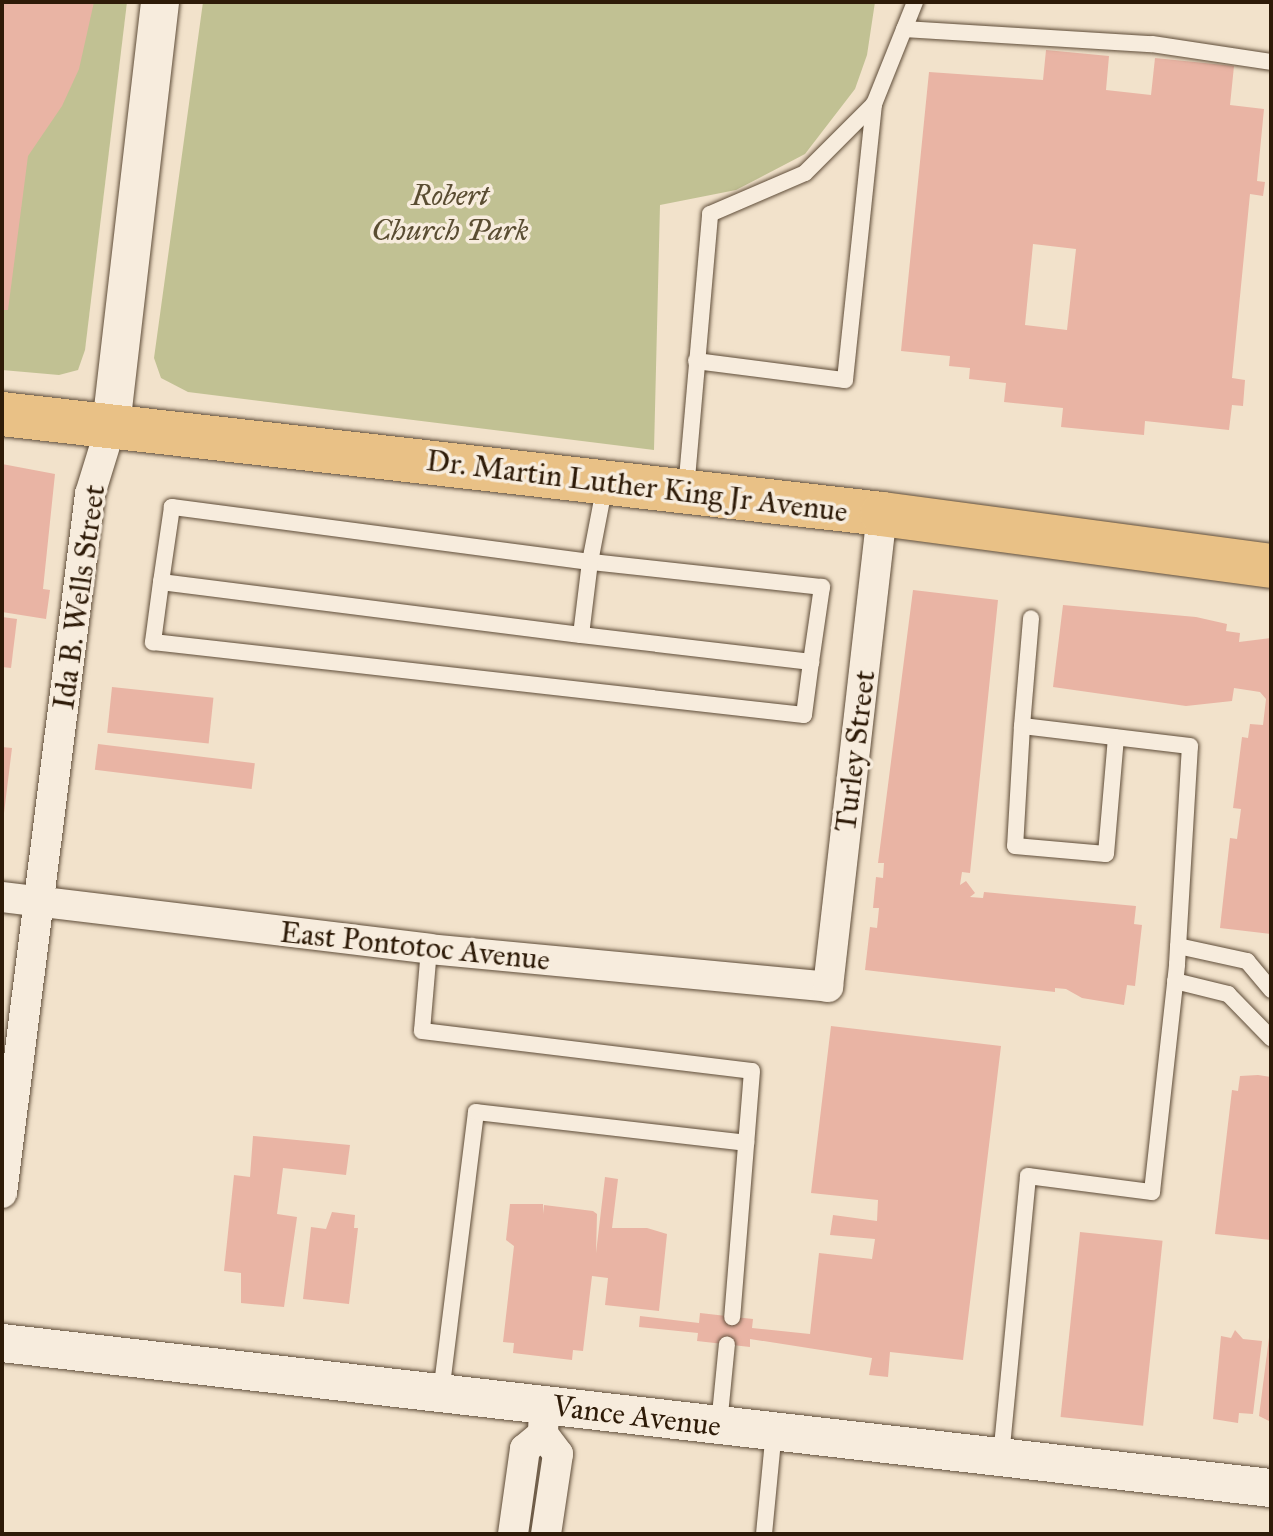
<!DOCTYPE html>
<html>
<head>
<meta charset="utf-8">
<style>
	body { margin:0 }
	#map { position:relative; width:1273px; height:1536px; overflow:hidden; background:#f2e2cb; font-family:"IM FELL Great Primer",serif }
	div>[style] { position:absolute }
	.green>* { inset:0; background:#c1c193 }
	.building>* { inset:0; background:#e9b4a4; transform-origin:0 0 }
	.roads { filter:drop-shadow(0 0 2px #5f4d39) drop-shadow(0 0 2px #5f4d39) }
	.service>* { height:16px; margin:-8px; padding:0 8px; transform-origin:8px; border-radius:8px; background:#f7ecdd }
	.minor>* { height:30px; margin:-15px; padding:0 15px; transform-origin:15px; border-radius:15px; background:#f7ecdd }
	.tertiary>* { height:38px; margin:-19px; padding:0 19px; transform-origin:19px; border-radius:19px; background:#f7ecdd }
	.primary>* { height:44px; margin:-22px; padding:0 22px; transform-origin:22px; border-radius:22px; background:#e9c186 }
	span { translate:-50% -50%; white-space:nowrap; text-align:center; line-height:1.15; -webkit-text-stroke:7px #f7ecdd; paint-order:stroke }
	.park-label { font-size:30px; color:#5a4d32; font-style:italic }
	.street-label { font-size:30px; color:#2e1b08 }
	.frame { position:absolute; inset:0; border:4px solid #2e1b08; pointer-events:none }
</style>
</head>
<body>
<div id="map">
	<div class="green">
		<i style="clip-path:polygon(2px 2px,127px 2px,85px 350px,78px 370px,59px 375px,2px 370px)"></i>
		<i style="clip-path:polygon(203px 2px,875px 2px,867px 55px,855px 89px,805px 154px,736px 190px,660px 205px,654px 450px,188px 392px,161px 378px,154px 358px)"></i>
	</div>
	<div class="building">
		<i style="clip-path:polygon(2px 2px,94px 2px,79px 69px,62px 106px,28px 156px,8px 310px,2px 310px)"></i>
		<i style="clip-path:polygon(evenodd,1046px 50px,1109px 56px,1106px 90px,1151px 95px,1155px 58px,1234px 66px,1230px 105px,1264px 109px,1257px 181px,1265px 182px,1263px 196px,1250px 194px,1232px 378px,1245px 380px,1243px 406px,1232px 405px,1229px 430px,1145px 421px,1144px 435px,1061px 427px,1063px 408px,1004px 402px,1006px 383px,969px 379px,970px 368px,949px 366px,950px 356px,901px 351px,929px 72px,1043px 80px,1046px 50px,1033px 244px,1076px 249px,1067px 330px,1025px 325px,1033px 244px)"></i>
		<i style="clip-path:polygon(2px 464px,55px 474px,43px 589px,50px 590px,46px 619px,2px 612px)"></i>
		<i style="clip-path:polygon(913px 590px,998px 600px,970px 873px,962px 872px,960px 885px,966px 881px,975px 893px,970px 897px,983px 898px,984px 892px,1136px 906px,1134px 924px,1142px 925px,1135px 986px,1127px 985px,1124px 1005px,1082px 998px,1066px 989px,1055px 988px,1055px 992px,865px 970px,870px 927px,877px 928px,879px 908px,873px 908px,876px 877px,883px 878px,884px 863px,878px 863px)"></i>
		<i style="clip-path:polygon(1063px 605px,1196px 617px,1227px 624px,1226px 631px,1240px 633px,1239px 642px,1271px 638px,1271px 934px,1220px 928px,1230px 838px,1237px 839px,1241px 809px,1233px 808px,1242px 737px,1248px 738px,1250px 724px,1263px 725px,1266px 699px,1260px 692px,1234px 688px,1232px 701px,1186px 706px,1053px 687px)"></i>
		<i style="clip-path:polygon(2px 617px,17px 619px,11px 668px,2px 667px)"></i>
		<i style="left:112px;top:687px;width:102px;height:46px;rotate:6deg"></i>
		<i style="left:98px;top:744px;width:158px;height:26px;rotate:7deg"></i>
		<i style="clip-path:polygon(2px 747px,12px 748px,4px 813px,2px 813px)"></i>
		<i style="clip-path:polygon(831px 1026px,1001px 1046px,963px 1360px,890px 1352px,888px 1377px,869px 1375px,872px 1358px,750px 1339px,750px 1347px,697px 1341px,698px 1333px,639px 1327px,640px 1316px,699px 1323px,700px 1313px,753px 1319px,752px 1328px,810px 1334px,819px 1253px,872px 1259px,875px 1239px,830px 1235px,833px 1215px,877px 1221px,878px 1200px,811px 1193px)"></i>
		<i style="clip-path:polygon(1258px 1075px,1271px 1077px,1271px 1240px,1215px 1234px,1232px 1090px,1238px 1091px,1240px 1076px)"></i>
		<i style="clip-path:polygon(253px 1136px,350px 1145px,346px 1175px,283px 1168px,277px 1214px,297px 1217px,284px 1307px,241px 1303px,241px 1273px,224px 1271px,234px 1175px,250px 1177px)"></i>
		<i style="clip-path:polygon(605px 1177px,618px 1179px,612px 1228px,647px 1228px,667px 1234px,659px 1311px,605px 1305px,608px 1278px,592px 1276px,583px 1351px,573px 1350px,572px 1360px,513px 1353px,514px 1343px,503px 1342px,514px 1246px,506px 1240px,510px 1204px,543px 1204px,543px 1214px,544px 1205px,593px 1211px,597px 1214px,596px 1253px)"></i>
		<i style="clip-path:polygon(332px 1212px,355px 1215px,354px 1228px,358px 1228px,349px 1304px,303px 1299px,311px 1227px,326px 1229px)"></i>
		<i style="left:1080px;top:1232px;width:83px;height:186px;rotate:6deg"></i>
		<i style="clip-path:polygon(1271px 1322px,1271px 1422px,1259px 1416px)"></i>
		<i style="clip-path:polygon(1235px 1330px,1243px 1339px,1262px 1341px,1253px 1414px,1239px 1413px,1238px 1423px,1213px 1419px,1221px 1336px,1231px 1338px)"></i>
	</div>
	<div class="roads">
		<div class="service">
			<i style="left:904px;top:29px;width:248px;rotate:3.5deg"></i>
			<i style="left:1152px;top:44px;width:120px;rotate:8.6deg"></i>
			<i style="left:696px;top:361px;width:150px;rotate:7.3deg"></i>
			<i style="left:845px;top:380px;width:278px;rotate:-84deg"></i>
			<i style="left:874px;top:104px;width:110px;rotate:-68.1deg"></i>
			<i style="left:686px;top:490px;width:277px;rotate:-85deg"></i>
			<i style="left:710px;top:214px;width:103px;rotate:-23.3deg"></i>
			<i style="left:805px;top:173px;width:98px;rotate:-45deg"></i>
			<i style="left:161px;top:582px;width:61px;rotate:97.6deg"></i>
			<i style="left:153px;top:642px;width:655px;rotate:6.4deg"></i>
			<i style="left:804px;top:715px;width:53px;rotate:-82.5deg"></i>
			<i style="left:581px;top:635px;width:232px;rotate:6.7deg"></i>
			<i style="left:811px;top:662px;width:76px;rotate:-81.7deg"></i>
			<i style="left:822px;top:587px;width:233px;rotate:-173.8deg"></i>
			<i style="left:590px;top:562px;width:422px;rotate:-172.5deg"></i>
			<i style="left:172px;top:507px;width:76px;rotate:98.3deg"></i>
			<i style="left:161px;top:582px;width:423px;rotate:7.2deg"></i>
			<i style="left:581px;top:635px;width:74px;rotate:-83deg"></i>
			<i style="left:590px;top:562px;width:79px;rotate:-79.1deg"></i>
			<i style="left:1022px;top:726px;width:120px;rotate:93.3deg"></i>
			<i style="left:1015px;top:846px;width:91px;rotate:5deg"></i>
			<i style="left:1106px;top:854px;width:117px;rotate:-85.1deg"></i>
			<i style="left:1178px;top:946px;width:71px;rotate:12.3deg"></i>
			<i style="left:1247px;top:961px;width:38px;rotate:50deg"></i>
			<i style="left:429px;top:949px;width:82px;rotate:94.9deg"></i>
			<i style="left:422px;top:1031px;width:332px;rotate:6.9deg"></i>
			<i style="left:752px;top:1071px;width:247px;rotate:94.6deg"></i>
			<i style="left:1175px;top:981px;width:55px;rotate:13.8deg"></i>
			<i style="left:1228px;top:994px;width:62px;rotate:45.7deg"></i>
			<i style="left:441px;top:1393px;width:283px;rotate:-82.9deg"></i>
			<i style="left:476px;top:1112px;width:272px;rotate:6.5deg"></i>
			<i style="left:719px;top:1425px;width:81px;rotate:-84.4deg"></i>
			<i style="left:1001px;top:1457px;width:282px;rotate:-84.5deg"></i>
			<i style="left:1028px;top:1176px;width:125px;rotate:7.4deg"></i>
			<i style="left:1152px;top:1192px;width:229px;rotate:-83.7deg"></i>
			<i style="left:1177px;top:964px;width:218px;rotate:-86.6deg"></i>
			<i style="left:1190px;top:746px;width:169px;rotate:-173.2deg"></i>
			<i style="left:1022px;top:726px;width:108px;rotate:-85.2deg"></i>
			<i style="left:764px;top:1534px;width:103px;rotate:-84.5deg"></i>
		</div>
		<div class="minor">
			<i style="left:2px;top:897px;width:430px;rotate:6.9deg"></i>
			<i style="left:429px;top:949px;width:401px;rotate:5.4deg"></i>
			<i style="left:828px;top:987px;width:476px;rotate:-83.5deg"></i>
			<i style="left:2px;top:1193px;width:705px;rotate:-82.82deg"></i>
			<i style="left:90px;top:494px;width:71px;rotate:-72.8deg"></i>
			<i style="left:544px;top:1405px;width:29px;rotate:92deg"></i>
			<i style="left:543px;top:1434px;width:25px;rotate:53deg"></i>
			<i style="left:558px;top:1454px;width:81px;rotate:98.5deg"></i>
			<i style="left:513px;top:1534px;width:86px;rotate:-82deg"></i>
			<i style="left:525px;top:1449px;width:23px;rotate:-40deg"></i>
		</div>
		<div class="tertiary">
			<i style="left:111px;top:426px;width:427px;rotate:-83.4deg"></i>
			<i style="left:2px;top:1343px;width:1277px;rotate:6.52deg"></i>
		</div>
		<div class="primary">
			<i style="left:2px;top:414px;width:886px;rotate:6.48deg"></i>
			<i style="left:882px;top:514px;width:392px;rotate:7.6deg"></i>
		</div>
	</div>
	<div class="park-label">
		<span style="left:450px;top:212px">Robert<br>Church Park</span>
	</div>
	<div class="street-label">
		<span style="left:637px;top:486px;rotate:7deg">Dr. Martin Luther King Jr Avenue</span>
		<span style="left:79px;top:597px;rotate:-82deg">Ida B. Wells Street</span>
		<span style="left:855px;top:751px;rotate:-83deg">Turley Street</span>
		<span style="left:415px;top:946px;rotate:6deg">East Pontotoc Avenue</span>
		<span style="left:637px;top:1416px;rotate:7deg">Vance Avenue</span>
	</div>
	<div class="frame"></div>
</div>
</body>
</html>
